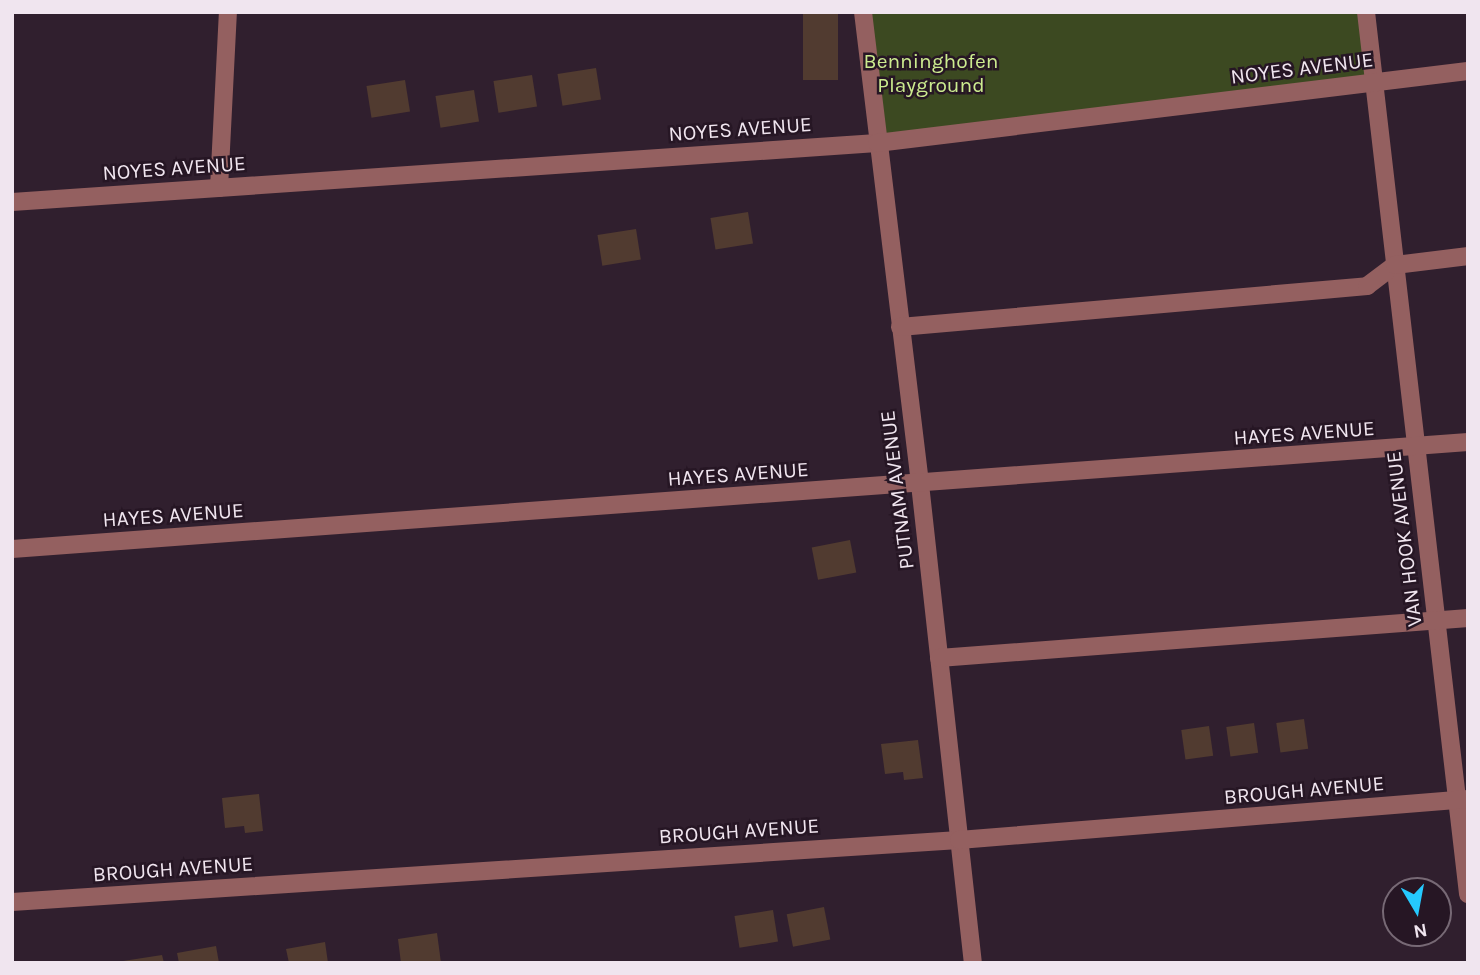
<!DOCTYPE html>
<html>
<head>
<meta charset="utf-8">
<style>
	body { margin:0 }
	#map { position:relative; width:1480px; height:975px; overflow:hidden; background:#301f2e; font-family:Karla,sans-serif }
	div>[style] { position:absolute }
	.green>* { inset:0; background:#3c4921 }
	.building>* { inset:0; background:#513b30; transform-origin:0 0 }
	.minor>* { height:18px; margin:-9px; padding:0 9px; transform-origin:9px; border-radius:9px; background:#946060 }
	span { translate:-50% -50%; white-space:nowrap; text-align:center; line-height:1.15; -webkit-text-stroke:5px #261624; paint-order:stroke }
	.park-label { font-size:21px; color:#cceb8f }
	.street-label { font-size:21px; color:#f0e5ef }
	.frame { position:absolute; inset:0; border:14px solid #f0e5ef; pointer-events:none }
	.north { position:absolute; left:1382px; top:877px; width:70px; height:70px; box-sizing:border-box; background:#261624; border:2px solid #776975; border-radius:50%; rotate:170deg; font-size:19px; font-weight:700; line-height:28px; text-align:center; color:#f0e5ef }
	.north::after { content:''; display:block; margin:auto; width:24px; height:32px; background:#25c9fe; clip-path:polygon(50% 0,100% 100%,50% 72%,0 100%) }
</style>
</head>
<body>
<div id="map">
	<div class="green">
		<i style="clip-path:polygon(863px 12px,1366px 12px,1374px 82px,877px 143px)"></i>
	</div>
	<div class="building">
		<i style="left:803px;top:12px;width:35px;height:68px"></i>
		<i style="left:596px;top:68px;width:32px;height:39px;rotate:81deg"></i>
		<i style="left:532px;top:75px;width:32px;height:39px;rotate:81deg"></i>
		<i style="left:405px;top:80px;width:32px;height:39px;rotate:81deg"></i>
		<i style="left:474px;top:90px;width:32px;height:39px;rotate:81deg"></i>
		<i style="left:748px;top:212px;width:32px;height:38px;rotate:81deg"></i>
		<i style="left:636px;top:229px;width:31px;height:39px;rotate:81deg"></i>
		<i style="left:850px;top:540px;width:33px;height:39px;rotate:79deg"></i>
		<i style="left:1304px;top:719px;width:30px;height:28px;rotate:82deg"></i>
		<i style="left:1254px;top:723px;width:30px;height:28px;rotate:82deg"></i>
		<i style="left:1209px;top:726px;width:30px;height:28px;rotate:82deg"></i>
		<i style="clip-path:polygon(918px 740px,923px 778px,904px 780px,903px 772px,885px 774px,881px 744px)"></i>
		<i style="clip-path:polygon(259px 794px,263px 831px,245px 833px,244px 826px,225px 828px,222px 798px)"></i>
		<i style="left:824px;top:907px;width:33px;height:38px;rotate:79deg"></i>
		<i style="left:773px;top:910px;width:32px;height:39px;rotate:81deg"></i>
		<i style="clip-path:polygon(437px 933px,441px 963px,401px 963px,398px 939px)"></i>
		<i style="clip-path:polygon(325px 942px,328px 963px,289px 963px,286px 949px)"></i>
		<i style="clip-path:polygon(216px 946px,219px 963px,179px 963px,177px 953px)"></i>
		<i style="clip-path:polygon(162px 955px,164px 963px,123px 963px,123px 961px)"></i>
	</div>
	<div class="minor">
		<i style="left:863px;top:12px;width:475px;rotate:83.1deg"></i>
		<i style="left:920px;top:484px;width:482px;rotate:83.7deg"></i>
		<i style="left:1366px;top:12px;width:888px;rotate:83.4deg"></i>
		<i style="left:219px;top:188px;width:176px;rotate:-87.1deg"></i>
		<i style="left:12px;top:202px;width:867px;rotate:-3.9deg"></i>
		<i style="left:877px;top:143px;width:595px;rotate:-6.95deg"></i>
		<i style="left:900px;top:327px;width:469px;rotate:-5deg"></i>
		<i style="left:1367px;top:286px;width:35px;rotate:-37deg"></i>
		<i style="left:1395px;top:265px;width:74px;rotate:-7deg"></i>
		<i style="left:12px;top:549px;width:1460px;rotate:-4.2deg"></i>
		<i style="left:939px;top:658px;width:531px;rotate:-4.32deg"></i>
		<i style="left:12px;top:902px;width:949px;rotate:-3.75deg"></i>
		<i style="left:959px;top:840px;width:511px;rotate:-4.61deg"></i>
	</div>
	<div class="park-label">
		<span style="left:931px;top:73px">Benninghofen<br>Playground</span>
	</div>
	<div class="street-label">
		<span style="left:1302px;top:68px;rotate:-7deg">NOYES AVENUE</span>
		<span style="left:740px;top:129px;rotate:-4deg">NOYES AVENUE</span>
		<span style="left:174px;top:168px;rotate:-4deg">NOYES AVENUE</span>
		<span style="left:1304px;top:433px;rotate:-4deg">HAYES AVENUE</span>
		<span style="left:738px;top:474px;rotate:-4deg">HAYES AVENUE</span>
		<span style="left:897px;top:490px;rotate:-97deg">PUTNAM AVENUE</span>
		<span style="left:173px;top:515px;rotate:-4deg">HAYES AVENUE</span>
		<span style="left:1404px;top:539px;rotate:-97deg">VAN HOOK AVENUE</span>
		<span style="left:1304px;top:790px;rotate:-5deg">BROUGH AVENUE</span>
		<span style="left:739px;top:831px;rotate:-4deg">BROUGH AVENUE</span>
		<span style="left:173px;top:869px;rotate:-4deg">BROUGH AVENUE</span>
	</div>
	<div class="frame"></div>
	<div class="north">N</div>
</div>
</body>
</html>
